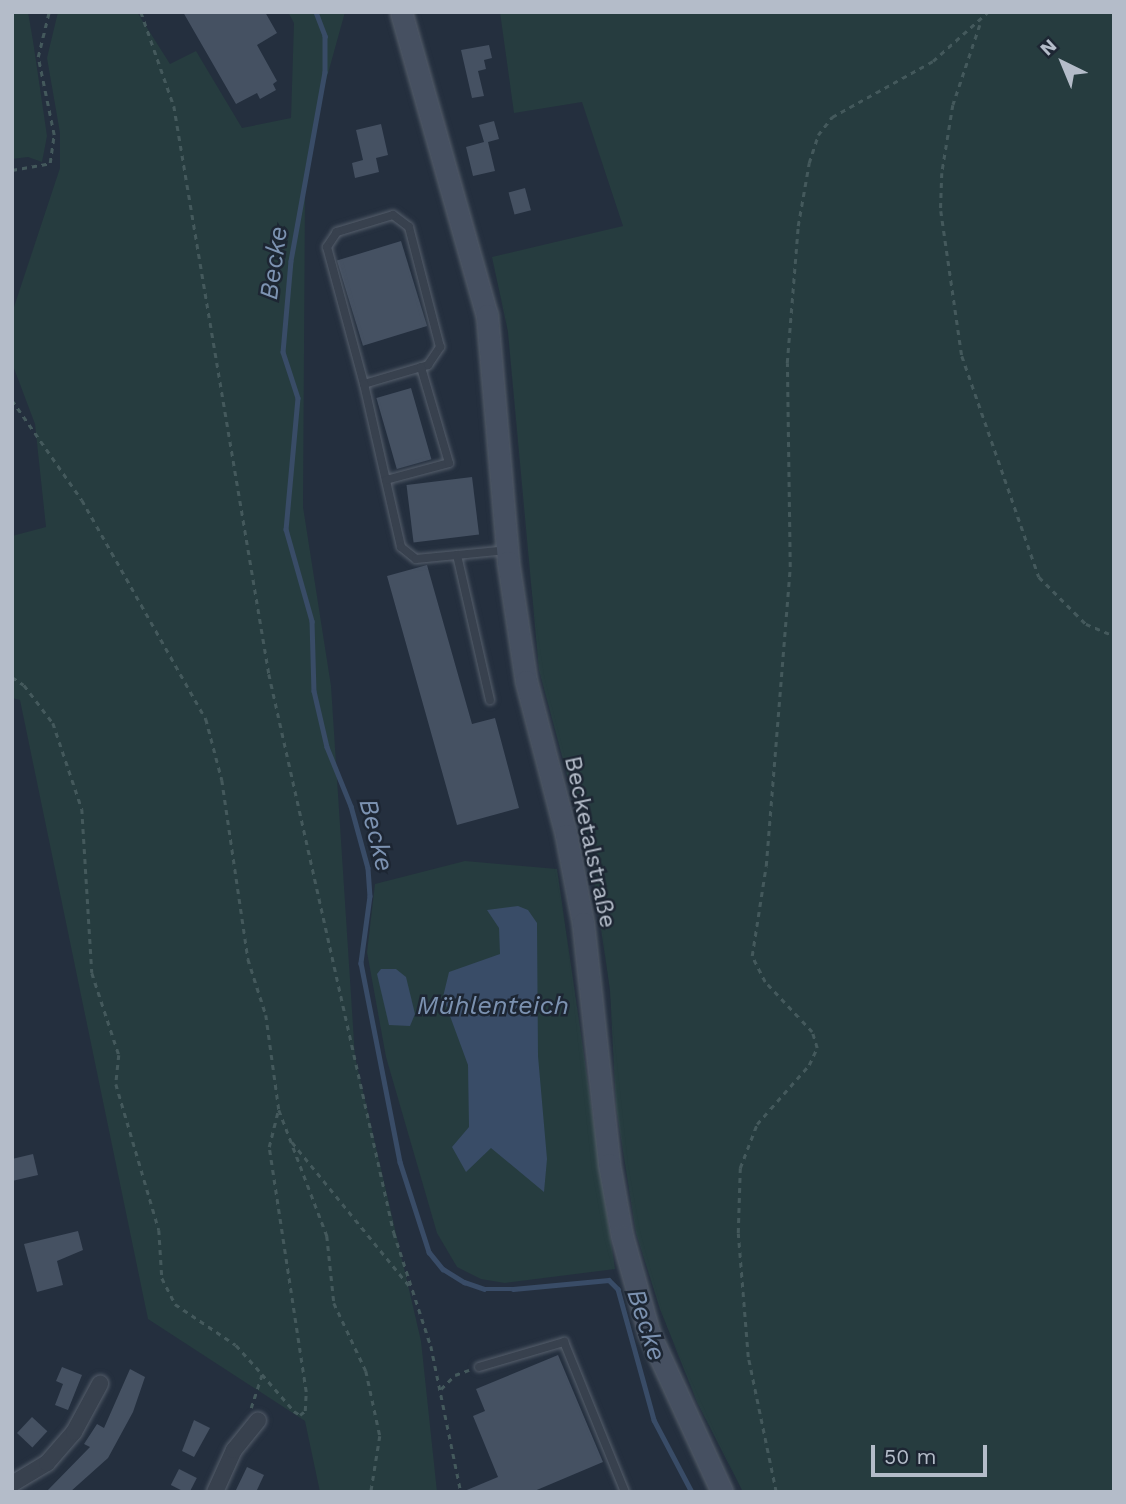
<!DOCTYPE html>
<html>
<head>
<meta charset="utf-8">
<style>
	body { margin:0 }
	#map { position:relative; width:1126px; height:1504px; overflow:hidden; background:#242f3e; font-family:"Work Sans",sans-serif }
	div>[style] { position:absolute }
	.green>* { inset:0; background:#263c3f }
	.water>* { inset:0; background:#394c67 }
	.stream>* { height:4.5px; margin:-2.25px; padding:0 2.25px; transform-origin:2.25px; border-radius:2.25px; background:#394c67 }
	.building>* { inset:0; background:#455162; transform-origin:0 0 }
	.path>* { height:2.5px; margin-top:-1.25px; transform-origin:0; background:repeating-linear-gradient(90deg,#44595c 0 5px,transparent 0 10px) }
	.roads { filter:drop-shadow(0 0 2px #565f6c) drop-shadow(0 0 2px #565f6c) }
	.lane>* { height:8px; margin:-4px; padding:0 4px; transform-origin:4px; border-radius:4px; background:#38414e }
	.street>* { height:16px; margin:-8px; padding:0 8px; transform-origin:8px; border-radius:8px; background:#38414e }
	.secondary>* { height:21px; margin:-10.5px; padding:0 10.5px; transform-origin:10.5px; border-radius:10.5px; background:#465061 }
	span { translate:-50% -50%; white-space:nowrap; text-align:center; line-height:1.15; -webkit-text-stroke:5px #1d2633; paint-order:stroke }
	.street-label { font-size:24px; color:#b4bcc9 }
	.water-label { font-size:26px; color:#7c92b1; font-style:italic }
	.frame { position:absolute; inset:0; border:14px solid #b4bcc9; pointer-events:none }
	.north { position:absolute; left:1028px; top:28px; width:70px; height:70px; -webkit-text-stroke:5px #1d2633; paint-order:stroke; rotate:317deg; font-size:19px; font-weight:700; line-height:28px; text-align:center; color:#b4bcc9 }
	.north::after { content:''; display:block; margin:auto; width:24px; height:32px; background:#b4bcc9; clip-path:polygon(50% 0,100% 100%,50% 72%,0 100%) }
	.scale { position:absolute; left:871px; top:1445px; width:116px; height:32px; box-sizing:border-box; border:4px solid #b4bcc9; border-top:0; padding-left:9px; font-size:21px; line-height:24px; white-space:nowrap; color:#b4bcc9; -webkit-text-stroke:5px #1d2633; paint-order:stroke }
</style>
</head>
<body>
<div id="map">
	<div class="green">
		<i style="clip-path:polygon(12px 12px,28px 12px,33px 41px,47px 136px,42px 162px,28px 157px,12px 159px)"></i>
		<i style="clip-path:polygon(58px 12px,137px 12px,170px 64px,196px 51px,242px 128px,291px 118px,294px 23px,288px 12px,345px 12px,317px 113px,305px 192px,303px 507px,331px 686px,355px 1057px,421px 1341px,437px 1492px,320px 1492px,305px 1421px,148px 1319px,20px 700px,12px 698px,12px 536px,46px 527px,35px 424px,12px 363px,12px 313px,60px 168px,60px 133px,47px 58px)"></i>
		<i style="clip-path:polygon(500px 12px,1114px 12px,1114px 1492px,743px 1492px,697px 1402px,660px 1309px,636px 1233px,616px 1107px,610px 990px,592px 868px,539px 670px,508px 332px,492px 257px,623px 226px,582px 102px,514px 113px)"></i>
		<i style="clip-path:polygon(465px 861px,557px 869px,615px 1269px,505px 1283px,481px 1279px,457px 1267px,437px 1233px,386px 1057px,367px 952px,375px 884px)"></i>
	</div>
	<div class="water">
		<i style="clip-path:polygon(518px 906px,528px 910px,537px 923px,538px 1056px,547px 1159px,544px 1192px,491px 1148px,466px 1172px,452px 1147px,469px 1127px,468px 1065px,443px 997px,449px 972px,500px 954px,499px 928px,487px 910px)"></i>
		<i style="clip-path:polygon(381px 969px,396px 969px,406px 977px,415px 1014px,410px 1026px,389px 1025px,377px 974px)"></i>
	</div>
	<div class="stream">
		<i style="left:316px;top:12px;width:26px;rotate:69deg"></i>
		<i style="left:325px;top:36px;width:36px;rotate:90deg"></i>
		<i style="left:325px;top:72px;width:192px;rotate:100.2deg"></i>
		<i style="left:291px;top:261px;width:91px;rotate:95deg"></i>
		<i style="left:283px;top:352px;width:48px;rotate:71.9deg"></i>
		<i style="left:298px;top:398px;width:132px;rotate:95.2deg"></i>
		<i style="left:286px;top:529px;width:96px;rotate:74.2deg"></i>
		<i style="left:312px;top:621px;width:70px;rotate:88.4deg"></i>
		<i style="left:314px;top:691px;width:57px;rotate:76.9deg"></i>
		<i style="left:327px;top:747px;width:64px;rotate:67.9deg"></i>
		<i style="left:351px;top:806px;width:64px;rotate:74.7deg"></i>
		<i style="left:368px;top:868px;width:28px;rotate:86deg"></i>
		<i style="left:370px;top:896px;width:68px;rotate:97.7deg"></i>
		<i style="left:361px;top:963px;width:203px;rotate:78.9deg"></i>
		<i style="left:400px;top:1162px;width:95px;rotate:72.1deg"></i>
		<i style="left:429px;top:1252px;width:22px;rotate:51deg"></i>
		<i style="left:443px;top:1269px;width:25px;rotate:32deg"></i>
		<i style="left:464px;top:1282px;width:21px;rotate:19deg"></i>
		<i style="left:484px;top:1289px;width:29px"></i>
		<i style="left:513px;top:1289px;width:96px;rotate:-5.4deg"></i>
		<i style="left:609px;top:1280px;width:13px;rotate:45deg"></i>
		<i style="left:618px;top:1289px;width:136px;rotate:74.6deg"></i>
		<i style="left:654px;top:1420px;width:81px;rotate:62.2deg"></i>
	</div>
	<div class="building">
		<i style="clip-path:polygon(183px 12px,265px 12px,277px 33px,257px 45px,277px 81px,273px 84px,276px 90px,260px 99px,257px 93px,236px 104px)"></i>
		<i style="clip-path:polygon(489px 45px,492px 58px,484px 60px,486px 69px,478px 71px,484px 96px,472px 98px,461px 50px)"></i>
		<i style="clip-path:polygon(494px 121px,499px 139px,488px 142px,495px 171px,473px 176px,466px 147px,484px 142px,479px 125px)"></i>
		<i style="clip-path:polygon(381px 124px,388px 155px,376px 158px,379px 172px,355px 178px,352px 163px,363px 160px,356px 130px)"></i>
		<i style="left:525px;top:188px;width:23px;height:17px;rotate:75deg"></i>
		<i style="left:401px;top:241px;width:89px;height:67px;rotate:73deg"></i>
		<i style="left:411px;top:388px;width:74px;height:36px;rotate:74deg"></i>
		<i style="left:472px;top:477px;width:58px;height:66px;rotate:83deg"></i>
		<i style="clip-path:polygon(427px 565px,472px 724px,495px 718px,519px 808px,457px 825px,387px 576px)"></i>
		<i style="clip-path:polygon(33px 1154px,38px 1175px,12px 1181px,12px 1159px)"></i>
		<i style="clip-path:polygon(78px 1231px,83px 1250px,57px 1261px,63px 1285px,37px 1292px,24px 1244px)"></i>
		<i style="clip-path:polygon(558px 1355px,603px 1462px,532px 1492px,462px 1492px,498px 1477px,473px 1416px,485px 1411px,476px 1389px)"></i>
		<i style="clip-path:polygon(62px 1367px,82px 1375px,68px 1410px,55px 1405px,63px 1384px,56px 1381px)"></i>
		<i style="clip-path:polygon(130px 1369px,145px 1377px,133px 1412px,108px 1458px,70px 1492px,46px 1492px,90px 1447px,84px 1444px,97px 1424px,104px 1428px)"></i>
		<i style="left:32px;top:1417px;width:21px;height:22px;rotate:43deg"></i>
		<i style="clip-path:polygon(194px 1420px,210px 1428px,194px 1457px,182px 1451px)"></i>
		<i style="clip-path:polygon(247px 1467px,264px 1475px,256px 1492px,235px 1492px)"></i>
		<i style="left:179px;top:1469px;width:20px;height:18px;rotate:27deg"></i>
	</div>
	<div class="path">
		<i style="left:141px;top:12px;width:100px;rotate:70.7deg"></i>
		<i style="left:174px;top:106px;width:576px;rotate:80.5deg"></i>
		<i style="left:269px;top:674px;width:573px;rotate:77.4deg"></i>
		<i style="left:394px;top:1233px;width:119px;rotate:71.9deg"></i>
		<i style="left:431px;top:1346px;width:149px;rotate:78.4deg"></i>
		<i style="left:980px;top:25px;width:84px;rotate:108.6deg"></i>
		<i style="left:953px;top:105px;width:69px;rotate:99.2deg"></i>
		<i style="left:942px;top:173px;width:38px;rotate:92deg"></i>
		<i style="left:941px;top:211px;width:147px;rotate:81.8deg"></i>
		<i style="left:962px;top:356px;width:234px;rotate:70.8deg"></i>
		<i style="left:1039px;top:577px;width:66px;rotate:45deg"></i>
		<i style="left:1086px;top:624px;width:30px;rotate:23deg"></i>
		<i style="left:12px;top:170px;width:39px;rotate:-10deg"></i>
		<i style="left:50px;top:163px;width:28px;rotate:-82deg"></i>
		<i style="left:54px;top:135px;width:80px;rotate:-101.6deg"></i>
		<i style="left:38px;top:57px;width:46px;rotate:-76.3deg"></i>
		<i style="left:12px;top:400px;width:122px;rotate:55deg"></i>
		<i style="left:82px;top:500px;width:252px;rotate:60.5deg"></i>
		<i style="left:206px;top:719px;width:63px;rotate:75.3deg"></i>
		<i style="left:222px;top:780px;width:181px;rotate:81.7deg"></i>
		<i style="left:248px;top:959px;width:59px;rotate:72.2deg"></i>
		<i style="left:266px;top:1015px;width:96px;rotate:82.2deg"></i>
		<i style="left:279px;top:1110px;width:135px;rotate:69.1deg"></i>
		<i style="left:327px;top:1236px;width:67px;rotate:84deg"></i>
		<i style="left:334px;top:1303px;width:75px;rotate:64.8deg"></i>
		<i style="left:366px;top:1371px;width:66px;rotate:77.8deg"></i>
		<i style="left:380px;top:1436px;width:57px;rotate:99.1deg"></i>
		<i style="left:12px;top:677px;width:14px;rotate:34deg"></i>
		<i style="left:24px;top:685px;width:48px;rotate:52.7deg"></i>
		<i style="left:53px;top:723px;width:91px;rotate:71.4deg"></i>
		<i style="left:82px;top:809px;width:164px;rotate:86.5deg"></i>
		<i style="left:92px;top:973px;width:86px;rotate:71.8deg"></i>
		<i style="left:119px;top:1055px;width:29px;rotate:96deg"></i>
		<i style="left:116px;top:1084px;width:152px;rotate:73.6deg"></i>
		<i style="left:159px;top:1230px;width:48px;rotate:86.4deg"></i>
		<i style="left:162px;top:1278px;width:29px;rotate:63deg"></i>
		<i style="left:175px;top:1304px;width:73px;rotate:33.9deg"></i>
		<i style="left:236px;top:1345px;width:39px;rotate:48deg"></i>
		<i style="left:292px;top:1142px;width:190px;rotate:50.8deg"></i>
		<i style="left:441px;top:1389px;width:20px;rotate:-45deg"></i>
		<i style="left:455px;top:1375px;width:15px;rotate:-20deg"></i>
		<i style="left:251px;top:1408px;width:36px;rotate:-72deg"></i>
		<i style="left:262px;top:1374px;width:49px;rotate:49.1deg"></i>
		<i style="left:294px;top:1411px;width:7px;rotate:34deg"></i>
		<i style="left:300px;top:1415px;width:6px;rotate:-39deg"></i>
		<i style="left:305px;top:1411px;width:19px;rotate:-87deg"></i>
		<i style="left:306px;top:1392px;width:248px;rotate:-98.6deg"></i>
		<i style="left:269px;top:1147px;width:37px;rotate:-76deg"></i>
		<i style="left:776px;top:1492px;width:138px;rotate:-101.7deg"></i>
		<i style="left:748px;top:1357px;width:124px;rotate:-94.6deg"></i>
		<i style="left:738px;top:1233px;width:65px;rotate:-88.2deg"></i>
		<i style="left:740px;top:1168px;width:47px;rotate:-68.9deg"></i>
		<i style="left:757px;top:1124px;width:79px;rotate:-48.6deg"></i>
		<i style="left:809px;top:1065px;width:19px;rotate:-65deg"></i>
		<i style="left:817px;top:1048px;width:17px;rotate:-107deg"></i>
		<i style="left:812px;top:1032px;width:69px;rotate:-133.2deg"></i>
		<i style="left:765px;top:982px;width:29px;rotate:-117deg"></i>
		<i style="left:752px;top:956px;width:91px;rotate:-81.2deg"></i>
		<i style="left:766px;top:866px;width:300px;rotate:-85.4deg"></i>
		<i style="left:790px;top:567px;width:204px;rotate:-90.8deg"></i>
		<i style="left:787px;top:363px;width:137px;rotate:-85.4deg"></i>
		<i style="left:798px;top:226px;width:64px;rotate:-80.1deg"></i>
		<i style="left:809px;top:163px;width:29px;rotate:-72deg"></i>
		<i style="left:818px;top:135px;width:23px;rotate:-52deg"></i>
		<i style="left:832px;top:117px;width:115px;rotate:-29deg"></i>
		<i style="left:933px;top:61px;width:74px;rotate:-41.7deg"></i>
	</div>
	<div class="roads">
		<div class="lane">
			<i style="left:364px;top:384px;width:67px;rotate:-16.5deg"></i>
			<i style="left:428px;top:365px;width:22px;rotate:-56deg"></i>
			<i style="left:440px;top:347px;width:124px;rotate:-104.5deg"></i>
			<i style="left:409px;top:227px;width:20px;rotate:-143deg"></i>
			<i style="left:393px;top:215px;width:59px;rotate:163.1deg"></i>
			<i style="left:337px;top:232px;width:18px;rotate:124deg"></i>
			<i style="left:327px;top:247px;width:142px;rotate:74.9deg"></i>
			<i style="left:364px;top:384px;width:167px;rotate:77.2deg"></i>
			<i style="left:401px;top:547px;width:19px;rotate:39deg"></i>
			<i style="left:416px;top:559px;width:91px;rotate:-5.6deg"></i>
			<i style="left:386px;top:480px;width:65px;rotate:-15.1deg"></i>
			<i style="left:449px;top:463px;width:100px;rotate:-106.3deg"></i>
			<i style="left:457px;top:555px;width:149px;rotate:77.2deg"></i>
			<i style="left:479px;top:1367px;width:89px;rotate:-16.4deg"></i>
			<i style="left:564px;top:1342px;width:162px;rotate:67.9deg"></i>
		</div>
		<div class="street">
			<i style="left:12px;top:1484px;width:41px;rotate:-31deg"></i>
			<i style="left:47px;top:1463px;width:41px;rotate:-48.9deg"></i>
			<i style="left:74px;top:1432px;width:55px;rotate:-61.6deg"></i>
			<i style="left:215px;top:1492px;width:46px;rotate:-65.7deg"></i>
			<i style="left:234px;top:1450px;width:38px;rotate:-51deg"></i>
		</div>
		<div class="secondary">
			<i style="left:401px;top:12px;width:315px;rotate:74.2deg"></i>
			<i style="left:487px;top:315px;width:248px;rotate:85.1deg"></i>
			<i style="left:508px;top:562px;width:120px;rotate:81.4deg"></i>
			<i style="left:526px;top:681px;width:159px;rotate:75.4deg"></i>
			<i style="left:566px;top:835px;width:90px;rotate:79.1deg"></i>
			<i style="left:583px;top:923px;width:242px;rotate:83.8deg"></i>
			<i style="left:609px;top:1164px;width:73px;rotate:79.8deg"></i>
			<i style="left:622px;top:1236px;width:101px;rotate:74.4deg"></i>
			<i style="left:649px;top:1333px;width:175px;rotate:65.3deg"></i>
		</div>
	</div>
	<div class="street-label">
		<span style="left:590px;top:842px;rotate:78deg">Becketalstraße</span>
	</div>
	<div class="water-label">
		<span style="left:274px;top:263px;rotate:-82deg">Becke</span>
		<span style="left:376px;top:835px;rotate:76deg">Becke</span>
		<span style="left:493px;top:1006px">Mühlenteich</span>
		<span style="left:646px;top:1325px;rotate:72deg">Becke</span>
	</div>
	<div class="frame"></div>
	<div class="north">N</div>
	<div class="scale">50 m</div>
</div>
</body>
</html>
